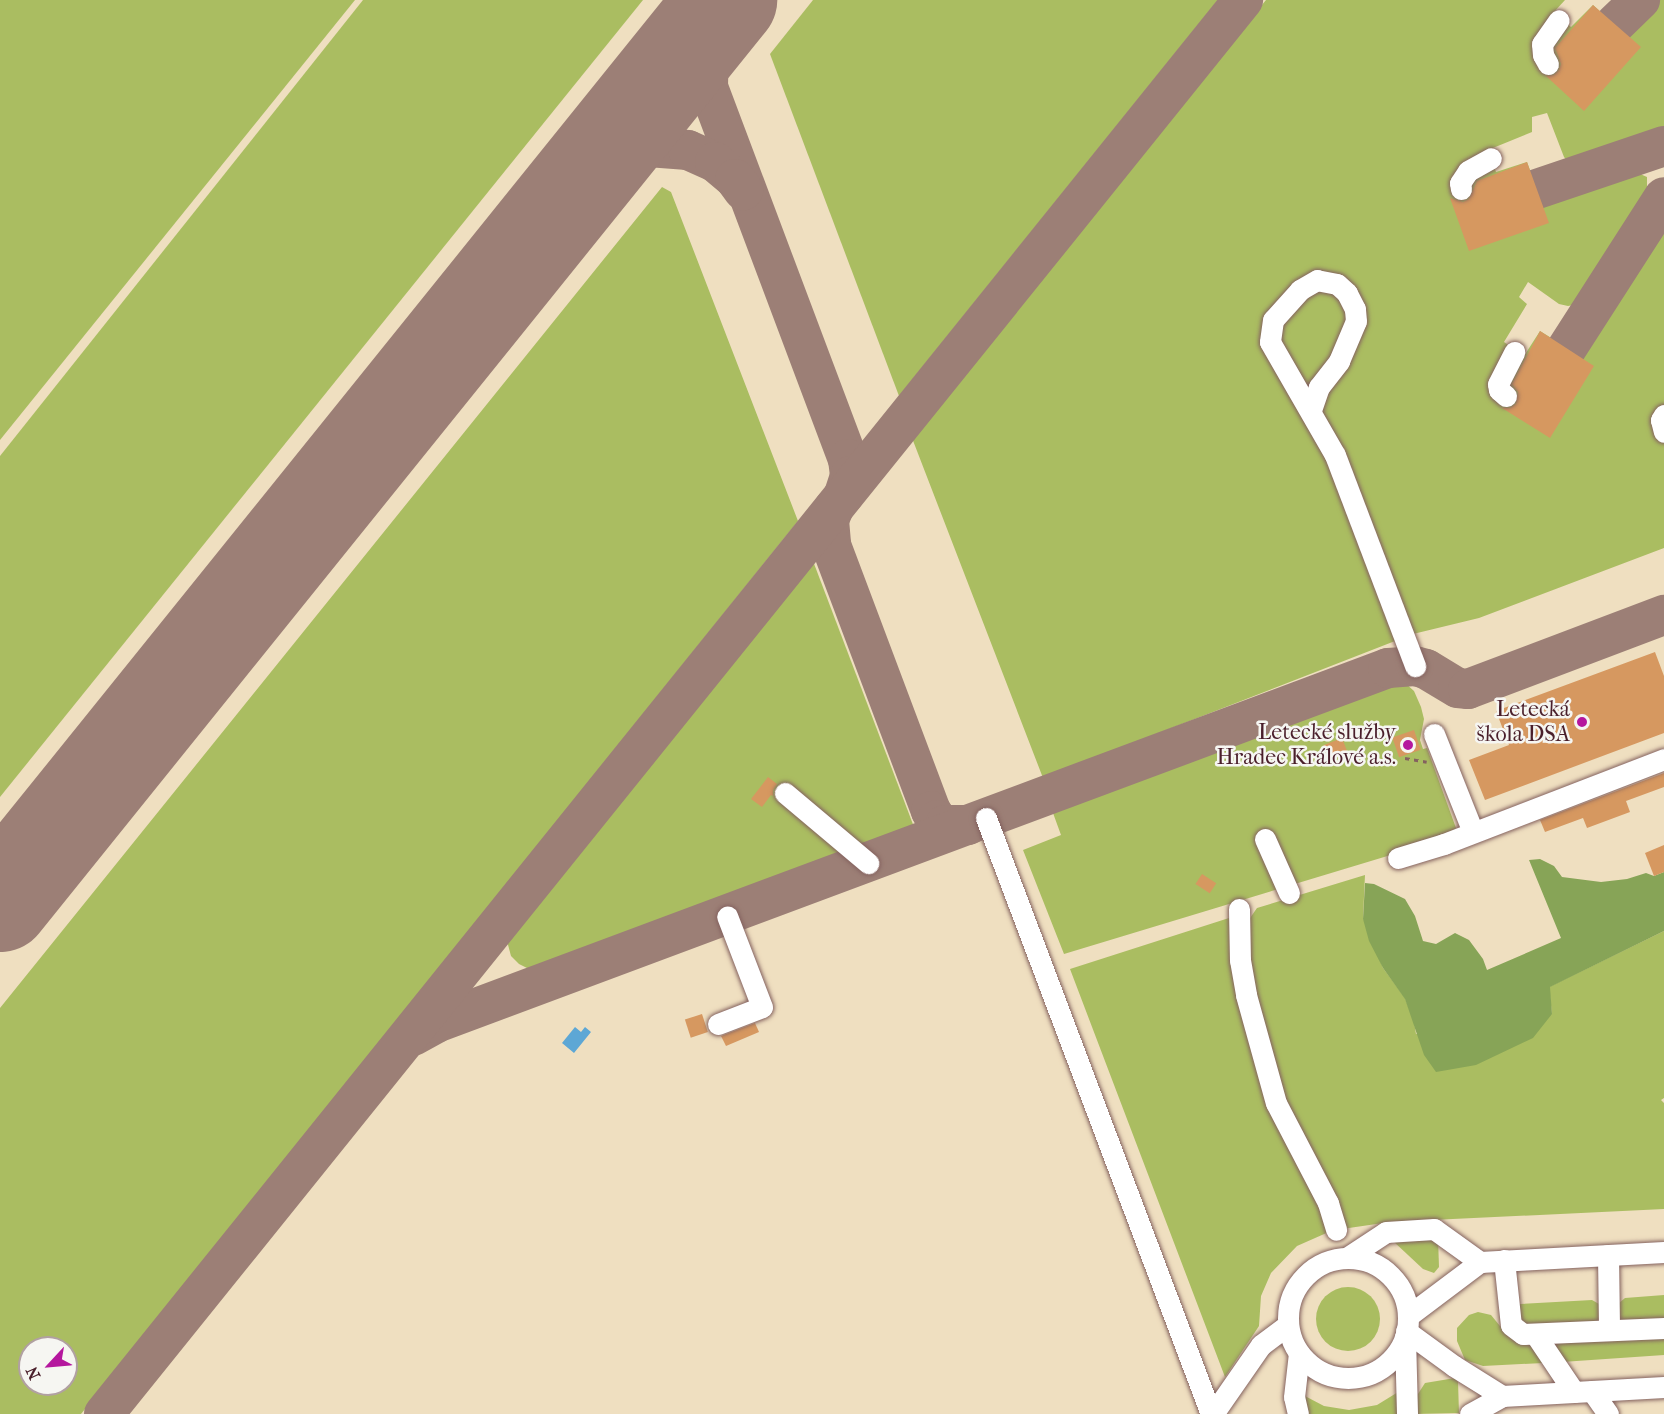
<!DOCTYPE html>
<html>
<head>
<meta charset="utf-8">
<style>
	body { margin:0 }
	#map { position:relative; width:1664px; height:1414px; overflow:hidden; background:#efdfc0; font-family:"IM FELL French Canon",serif }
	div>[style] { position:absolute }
	.green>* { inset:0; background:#aabd61 }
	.round { border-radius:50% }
	.forest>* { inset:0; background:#87a457 }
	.water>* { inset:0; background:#5da7d5 }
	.taxiway>* { height:40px; margin:-20px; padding:0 20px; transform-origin:20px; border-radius:20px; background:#9c7f76 }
	.runway>* { height:100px; margin:-50px; padding:0 50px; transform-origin:50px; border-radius:50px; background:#9c7f76 }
	.building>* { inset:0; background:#d69860; transform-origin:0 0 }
	.path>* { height:3px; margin-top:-1.5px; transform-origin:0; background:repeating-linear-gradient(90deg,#84625f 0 4.5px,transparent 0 9px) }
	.roads { filter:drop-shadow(0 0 2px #84625f) drop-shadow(0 0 2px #84625f) }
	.minor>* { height:21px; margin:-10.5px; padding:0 10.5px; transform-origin:10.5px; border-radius:10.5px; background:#fff }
	.minor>.ring { margin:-10.5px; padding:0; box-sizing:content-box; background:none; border:21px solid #fff; border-radius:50% }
	.dots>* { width:16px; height:16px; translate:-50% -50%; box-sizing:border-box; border:3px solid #f6f6f2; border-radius:50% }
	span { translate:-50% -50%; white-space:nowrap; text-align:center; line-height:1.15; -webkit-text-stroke:5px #f6f6f2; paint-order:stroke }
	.poi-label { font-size:22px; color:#4a1f2b }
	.right { translate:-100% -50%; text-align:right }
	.north { position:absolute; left:18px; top:1336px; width:60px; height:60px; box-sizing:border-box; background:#f6f6f2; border:2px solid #b1a0a2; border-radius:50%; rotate:244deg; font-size:16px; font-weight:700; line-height:24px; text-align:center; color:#4a1f2b }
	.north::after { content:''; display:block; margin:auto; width:21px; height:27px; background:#b5179e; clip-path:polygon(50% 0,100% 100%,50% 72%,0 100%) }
</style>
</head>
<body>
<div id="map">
	<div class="green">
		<i style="clip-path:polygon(0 0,355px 0,0 440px)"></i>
		<i style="clip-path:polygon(363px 0,643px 0,0 797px,0 456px)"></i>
		<i style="clip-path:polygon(813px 0,1218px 0,899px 396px,770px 54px)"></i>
		<i style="clip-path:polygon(1266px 0,1565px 0,1554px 12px,1571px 27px,1593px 5px,1624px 33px,1655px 0,1664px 0,1664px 134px,1570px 164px,1564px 157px,1547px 113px,1532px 117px,1532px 132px,1488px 150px,1496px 172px,1527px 162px,1541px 200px,1631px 170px,1647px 177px,1647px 200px,1579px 304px,1568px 306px,1559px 304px,1528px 282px,1519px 297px,1527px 304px,1504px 342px,1524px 356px,1540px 331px,1577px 354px,1664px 215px,1664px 548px,1479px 618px,1413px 634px,1043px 778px,912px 438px)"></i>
		<i style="clip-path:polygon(evenodd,662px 187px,671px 192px,798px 521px,81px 1414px,0 1414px,0 1008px,662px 187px,30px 1348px,66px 1348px,66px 1384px,30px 1384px,30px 1348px)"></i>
		<i style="clip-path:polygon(813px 561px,914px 827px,538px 968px,527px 968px,519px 964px,511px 956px,507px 941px)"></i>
		<i style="clip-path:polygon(1404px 682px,1414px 691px,1421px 707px,1424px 719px,1420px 740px,1423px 749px,1427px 748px,1456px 828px,1447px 838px,1064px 954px,1023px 850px,1061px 835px,1053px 813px,1390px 683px)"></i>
		<i style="clip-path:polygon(1365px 875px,1363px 918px,1383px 968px,1405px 998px,1414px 1022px,1416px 1034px,1552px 1014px,1549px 987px,1664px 931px,1664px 1098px,1661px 1100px,1664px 1103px,1664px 1209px,1390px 1222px,1342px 1229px,1285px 1102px,1261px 1024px,1249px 959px,1248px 921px,1257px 908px)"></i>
		<i style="clip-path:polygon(1229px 918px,1234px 960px,1331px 1231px,1297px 1246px,1271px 1273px,1261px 1296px,1259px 1326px,1225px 1377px,1070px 969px)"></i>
		<i style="clip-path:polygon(1438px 1238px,1439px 1267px,1434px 1273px,1423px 1269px,1393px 1241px)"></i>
		<i class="round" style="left:1316px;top:1287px;width:64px;height:64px"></i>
		<i style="clip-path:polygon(1664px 1295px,1664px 1323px,1620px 1320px,1618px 1317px,1619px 1303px,1625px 1298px)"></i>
		<i style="clip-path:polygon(1592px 1300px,1599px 1304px,1599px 1321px,1522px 1325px,1518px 1305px,1520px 1304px)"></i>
		<i style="clip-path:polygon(1478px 1312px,1491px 1315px,1509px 1337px,1530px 1344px,1543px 1363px,1483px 1366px,1465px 1360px,1457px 1341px,1457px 1328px,1469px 1315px)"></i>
		<i style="clip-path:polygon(1664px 1335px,1664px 1355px,1562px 1362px,1554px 1345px,1558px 1343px)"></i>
		<i style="clip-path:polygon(1455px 1378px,1458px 1382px,1459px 1413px,1414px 1414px,1416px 1397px,1425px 1383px)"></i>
		<i style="clip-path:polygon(1403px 1389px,1400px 1414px,1304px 1414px,1303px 1395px,1324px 1406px,1349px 1410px,1377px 1405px)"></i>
	</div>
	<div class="forest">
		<i style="clip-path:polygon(1540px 859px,1554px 866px,1562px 877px,1601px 882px,1627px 879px,1646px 873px,1654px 876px,1664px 872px,1664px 931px,1550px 987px,1552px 1014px,1533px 1038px,1476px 1065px,1436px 1072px,1424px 1055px,1405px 999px,1383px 968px,1369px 941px,1363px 919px,1365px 883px,1374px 884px,1405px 899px,1415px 916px,1423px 941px,1436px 944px,1455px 933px,1469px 940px,1483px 959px,1487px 970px,1561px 938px,1529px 860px)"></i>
	</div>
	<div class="water">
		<i style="clip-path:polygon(575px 1027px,581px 1032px,585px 1027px,591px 1032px,574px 1053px,562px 1043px)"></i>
	</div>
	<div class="taxiway">
		<i style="left:731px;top:0;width:34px;rotate:122deg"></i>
		<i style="left:713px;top:29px;width:14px;rotate:107deg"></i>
		<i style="left:709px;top:42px;width:45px;rotate:91.3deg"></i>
		<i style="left:708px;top:87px;width:397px;rotate:69.4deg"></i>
		<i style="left:848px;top:459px;width:17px;rotate:83deg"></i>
		<i style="left:850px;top:476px;width:20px;rotate:108deg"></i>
		<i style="left:1615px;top:24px;width:35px;rotate:-44deg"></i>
		<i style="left:1537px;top:189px;width:134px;rotate:-18.7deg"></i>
		<i style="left:498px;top:287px;width:143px;rotate:-50.4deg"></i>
		<i style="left:589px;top:177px;width:41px;rotate:-36deg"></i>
		<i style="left:622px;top:153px;width:27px;rotate:-13deg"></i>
		<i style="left:648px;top:147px;width:40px;rotate:4.3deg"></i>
		<i style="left:688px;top:150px;width:30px;rotate:24deg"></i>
		<i style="left:715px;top:162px;width:26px;rotate:40deg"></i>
		<i style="left:735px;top:179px;width:14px;rotate:54deg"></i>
		<i style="left:1567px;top:348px;width:179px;rotate:-57.3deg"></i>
		<i style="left:834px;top:508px;width:13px;rotate:113deg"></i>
		<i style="left:829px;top:520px;width:25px;rotate:85deg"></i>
		<i style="left:831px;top:545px;width:284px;rotate:69.4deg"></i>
		<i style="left:931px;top:811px;width:11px;rotate:56deg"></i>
		<i style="left:937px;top:820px;width:9px;rotate:32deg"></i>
		<i style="left:945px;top:825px;width:23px"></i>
		<i style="left:413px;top:1036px;width:26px;rotate:-29deg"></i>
		<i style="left:436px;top:1023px;width:1016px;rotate:-20.45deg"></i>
		<i style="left:1388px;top:668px;width:27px;rotate:-4deg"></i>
		<i style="left:1415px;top:666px;width:11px;rotate:15deg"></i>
		<i style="left:1426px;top:669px;width:37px;rotate:31deg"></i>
		<i style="left:1458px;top:688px;width:10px;rotate:6deg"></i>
		<i style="left:1468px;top:689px;width:210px;rotate:-20.7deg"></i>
		<i style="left:104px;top:1414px;width:1816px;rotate:-51.15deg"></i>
	</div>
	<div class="runway">
		<i style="left:0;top:902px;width:1159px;rotate:-51.13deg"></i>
	</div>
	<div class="building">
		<i style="clip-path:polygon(1593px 5px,1641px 47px,1584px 111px,1546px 76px,1554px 75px,1559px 70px,1561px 64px,1555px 48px)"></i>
		<i style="clip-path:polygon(1527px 162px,1549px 223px,1469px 251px,1450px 198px,1463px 202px,1469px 199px,1477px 181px)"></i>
		<i style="clip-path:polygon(1540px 331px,1594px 366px,1550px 438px,1502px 408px,1510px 408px,1516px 404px,1518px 392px,1512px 384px)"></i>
		<i style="clip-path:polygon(1655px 652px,1664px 676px,1664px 733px,1485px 800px,1469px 760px,1509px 745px,1496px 711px)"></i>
		<i style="left:1414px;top:730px;width:21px;height:23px;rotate:71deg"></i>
		<i style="left:1342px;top:738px;width:14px;height:20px;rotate:69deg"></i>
		<i style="clip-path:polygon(1664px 773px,1664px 787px,1626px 801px,1630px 812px,1587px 828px,1583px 818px,1545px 832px,1540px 820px)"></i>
		<i style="clip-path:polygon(768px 777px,777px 784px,773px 790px,773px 796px,771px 795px,762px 807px,751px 799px)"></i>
		<i style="clip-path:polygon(1664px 845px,1664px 872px,1654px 876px,1645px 853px)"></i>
		<i style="left:1202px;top:874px;width:17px;height:12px;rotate:33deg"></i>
		<i style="left:702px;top:1014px;width:19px;height:18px;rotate:72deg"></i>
		<i style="clip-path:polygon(755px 1023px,759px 1032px,726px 1046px,721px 1036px)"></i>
	</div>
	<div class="path">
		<i style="left:1405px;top:758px;width:22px;rotate:10deg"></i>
	</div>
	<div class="roads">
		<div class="minor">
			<i style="left:1548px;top:64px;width:10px;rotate:-119deg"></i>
			<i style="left:1543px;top:55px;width:11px;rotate:-95deg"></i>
			<i style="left:1542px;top:44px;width:29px;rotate:-55deg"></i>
			<i style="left:1461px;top:189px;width:6px;rotate:-99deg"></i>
			<i style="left:1460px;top:183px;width:14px;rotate:-56deg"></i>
			<i style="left:1468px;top:171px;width:26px;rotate:-29deg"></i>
			<i style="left:1506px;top:396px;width:9px;rotate:-139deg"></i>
			<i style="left:1499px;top:390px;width:6px;rotate:-99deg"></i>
			<i style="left:1498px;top:384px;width:36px;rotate:-63deg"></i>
			<i style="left:1311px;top:410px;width:24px;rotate:-71deg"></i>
			<i style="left:1319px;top:387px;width:33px;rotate:-52deg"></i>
			<i style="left:1339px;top:361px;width:43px;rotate:-67deg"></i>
			<i style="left:1356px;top:321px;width:12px;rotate:-95deg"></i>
			<i style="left:1355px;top:309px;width:18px;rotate:-117deg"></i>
			<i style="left:1347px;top:293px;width:13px;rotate:-138deg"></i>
			<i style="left:1337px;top:284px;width:20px;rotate:-169deg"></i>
			<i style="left:1317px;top:280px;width:20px;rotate:150deg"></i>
			<i style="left:1300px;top:290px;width:40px;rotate:132deg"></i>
			<i style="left:1273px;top:320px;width:22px;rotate:98deg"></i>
			<i style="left:1270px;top:342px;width:130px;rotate:60.1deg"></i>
			<i style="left:1335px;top:455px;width:226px;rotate:69.2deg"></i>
			<i style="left:1664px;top:415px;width:6px;rotate:121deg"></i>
			<i style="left:1661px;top:420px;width:12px;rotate:76deg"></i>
			<i style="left:1434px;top:734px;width:105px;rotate:68.3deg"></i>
			<i style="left:785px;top:793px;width:109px;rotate:40.1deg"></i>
			<i style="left:986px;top:818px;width:637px;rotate:69.32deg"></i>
			<i style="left:1265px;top:839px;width:59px;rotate:66deg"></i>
			<i style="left:1398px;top:858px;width:48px;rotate:-16.9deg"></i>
			<i style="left:1444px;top:844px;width:236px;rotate:-21.1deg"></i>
			<i style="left:1239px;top:909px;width:51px;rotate:88.9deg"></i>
			<i style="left:1240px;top:960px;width:36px;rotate:80deg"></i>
			<i style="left:1246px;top:995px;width:112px;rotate:74.5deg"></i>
			<i style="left:1276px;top:1103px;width:113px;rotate:62.5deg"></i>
			<i style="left:1328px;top:1203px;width:28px;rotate:73deg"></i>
			<i style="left:718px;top:1024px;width:47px;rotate:-21.1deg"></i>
			<i style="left:762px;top:1007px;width:97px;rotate:-111deg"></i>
			<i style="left:1608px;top:1255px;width:75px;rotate:89.2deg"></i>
			<i style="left:1348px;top:1257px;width:45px;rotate:-33.3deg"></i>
			<i style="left:1386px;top:1232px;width:48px;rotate:-3.6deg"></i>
			<i style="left:1434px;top:1229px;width:57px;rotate:35.7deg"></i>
			<i class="ring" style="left:1288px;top:1258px;width:99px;height:99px"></i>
			<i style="left:1504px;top:1260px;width:65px;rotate:83.9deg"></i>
			<i style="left:1511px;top:1325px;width:15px;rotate:37deg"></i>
			<i style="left:1523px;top:1334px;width:141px;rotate:-2.4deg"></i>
			<i style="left:1408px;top:1316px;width:90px;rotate:-36.9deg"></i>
			<i style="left:1480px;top:1262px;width:184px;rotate:-3.1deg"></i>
			<i style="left:1406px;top:1331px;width:59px;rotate:36.1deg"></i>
			<i style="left:1454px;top:1366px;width:57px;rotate:32deg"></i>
			<i style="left:1535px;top:1334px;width:70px;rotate:56.1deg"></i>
			<i style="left:1405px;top:1337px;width:77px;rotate:88.5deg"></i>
			<i style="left:1592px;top:1391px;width:28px;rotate:55deg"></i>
			<i style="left:1213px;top:1414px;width:84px;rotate:-55.2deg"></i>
			<i style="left:1261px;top:1345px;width:34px;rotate:-37deg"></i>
			<i style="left:1298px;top:1414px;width:17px;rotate:-103deg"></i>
			<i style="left:1294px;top:1397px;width:44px;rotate:-83.5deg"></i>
			<i style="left:1470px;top:1414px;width:37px;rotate:-29deg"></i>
			<i style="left:1502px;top:1396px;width:162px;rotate:-3.2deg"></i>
		</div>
	</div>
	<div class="dots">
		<i style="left:1582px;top:722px;background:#b5179e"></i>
		<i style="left:1408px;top:745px;background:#b5179e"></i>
	</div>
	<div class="poi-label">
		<span class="right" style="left:1570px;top:722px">Letecká<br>škola DSA</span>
		<span class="right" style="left:1396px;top:745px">Letecké služby<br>Hradec Králové a.s.</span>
	</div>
	<div class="north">N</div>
</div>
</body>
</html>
